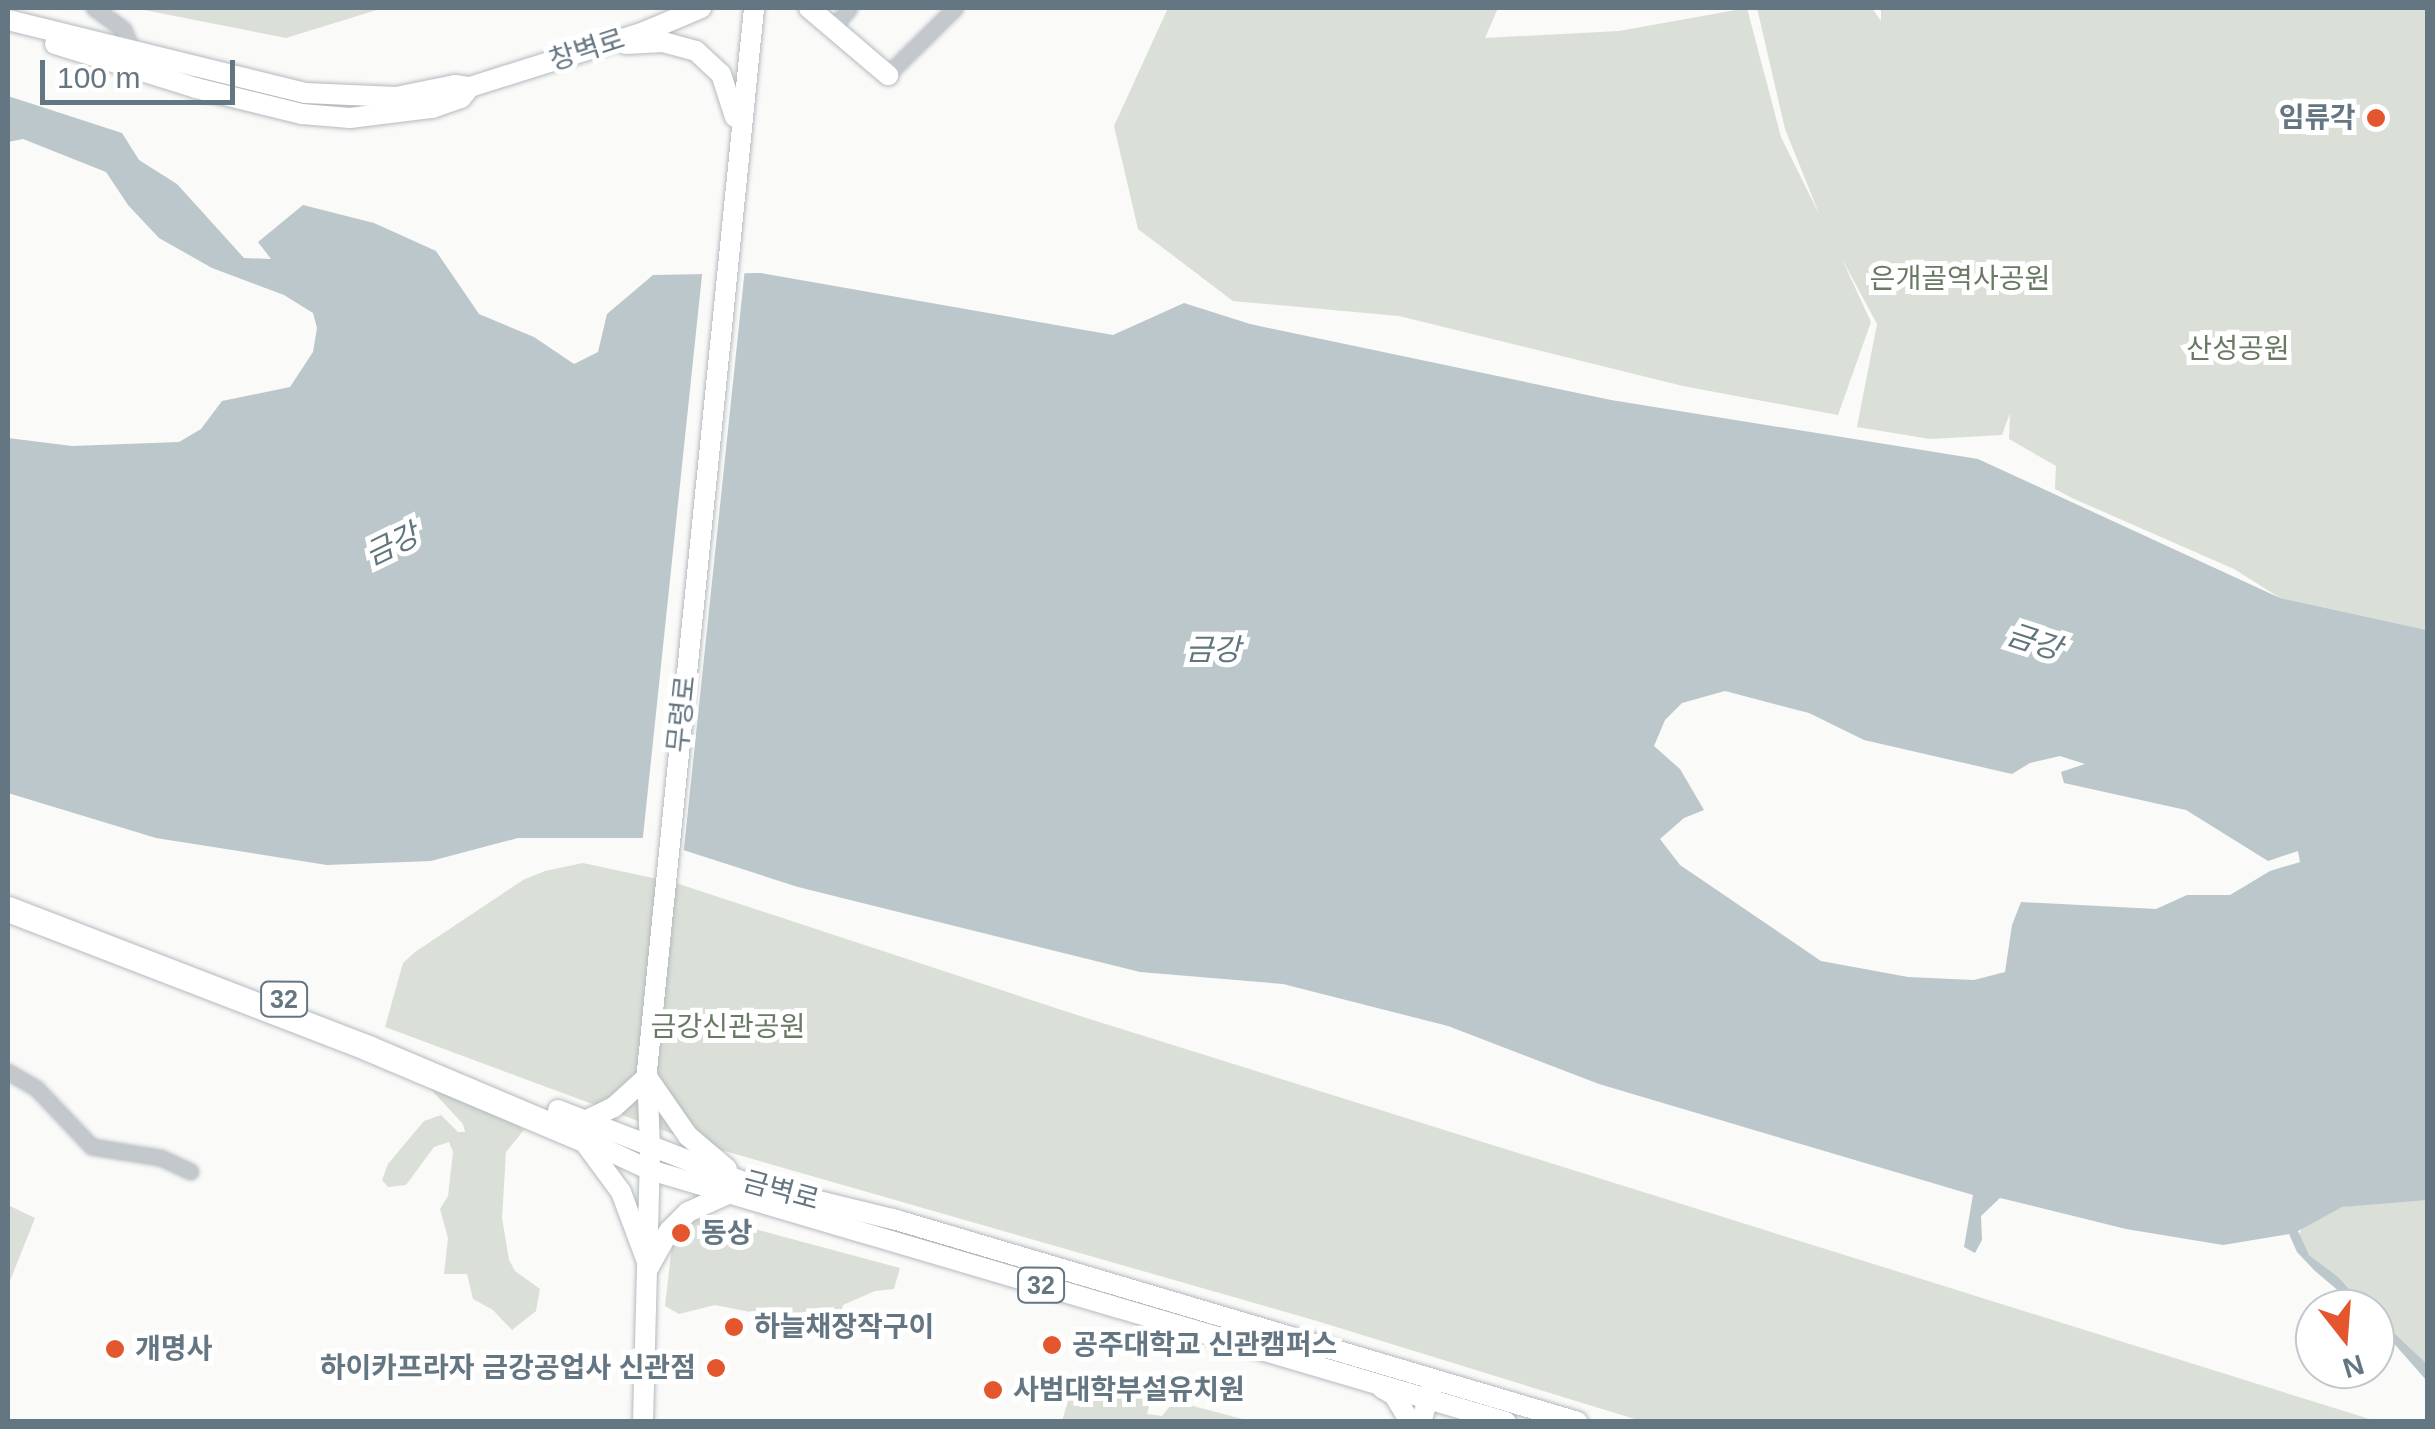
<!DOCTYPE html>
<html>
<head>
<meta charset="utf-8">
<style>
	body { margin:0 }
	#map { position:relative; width:2435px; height:1429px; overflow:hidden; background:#fafaf8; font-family:Arial,"Noto Sans KR",sans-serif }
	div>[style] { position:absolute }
	.green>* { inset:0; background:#dadfd7 }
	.water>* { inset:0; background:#bbc7cb }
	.pier>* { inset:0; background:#fafaf8; transform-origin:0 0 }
	.roads { filter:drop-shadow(0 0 2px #b3babf) drop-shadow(0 0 2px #b3babf) }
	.street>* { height:14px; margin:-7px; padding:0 7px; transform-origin:7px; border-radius:7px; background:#c3c8cc }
	.secondary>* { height:20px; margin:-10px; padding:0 10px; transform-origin:10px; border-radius:10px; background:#fff }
	.primary>* { height:20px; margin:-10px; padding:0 10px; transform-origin:10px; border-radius:10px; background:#fff }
	.highway>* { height:25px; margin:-12.5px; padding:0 12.5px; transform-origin:12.5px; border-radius:12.5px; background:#fff }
	.dots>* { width:28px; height:28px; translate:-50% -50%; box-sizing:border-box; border:5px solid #fff; border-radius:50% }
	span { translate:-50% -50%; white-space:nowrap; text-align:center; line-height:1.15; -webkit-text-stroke:10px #fff; paint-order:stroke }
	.shield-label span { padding:2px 8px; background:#fff; border:2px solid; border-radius:8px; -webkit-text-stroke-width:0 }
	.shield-label { font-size:25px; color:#657683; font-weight:700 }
	.street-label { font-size:28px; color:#657683 }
	.poi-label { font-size:28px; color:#657683; font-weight:700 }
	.right { translate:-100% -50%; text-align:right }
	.left { translate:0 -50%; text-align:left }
	.park-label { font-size:28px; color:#687a64 }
	.water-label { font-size:30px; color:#60757c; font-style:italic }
	.frame { position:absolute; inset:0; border:10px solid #657683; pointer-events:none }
	.north { position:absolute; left:2295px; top:1289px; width:100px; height:100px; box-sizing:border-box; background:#fff; border:2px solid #c1c8cd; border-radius:50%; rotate:163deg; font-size:28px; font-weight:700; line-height:40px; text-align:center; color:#657683 }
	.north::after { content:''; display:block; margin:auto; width:35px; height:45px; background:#e4572e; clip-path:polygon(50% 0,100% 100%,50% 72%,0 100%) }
	.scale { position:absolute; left:40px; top:60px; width:195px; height:45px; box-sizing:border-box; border:5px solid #657683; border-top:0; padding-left:12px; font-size:30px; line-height:35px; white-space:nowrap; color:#657683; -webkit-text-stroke:8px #fff; paint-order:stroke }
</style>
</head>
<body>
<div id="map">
	<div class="green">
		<i style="clip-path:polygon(134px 8px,383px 8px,286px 38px)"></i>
		<i style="clip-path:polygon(1168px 8px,1498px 8px,1485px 38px,1619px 31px,1747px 8px,1781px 137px,1820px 216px,1785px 129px,1757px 8px,1872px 8px,1881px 21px,1881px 8px,2427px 8px,2427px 630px,2280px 598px,2234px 569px,2072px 498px,2055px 489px,2056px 466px,2009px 439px,2010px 413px,2002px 435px,1930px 439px,1857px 427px,1877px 324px,1841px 257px,1871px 322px,1838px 415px,1683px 386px,1399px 316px,1233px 301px,1138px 229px,1114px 126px)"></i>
		<i style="clip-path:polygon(583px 863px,676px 883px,1080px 1016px,2376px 1421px,1641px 1421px,1317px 1321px,700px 1144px,385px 1027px,403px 963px,415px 952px,523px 880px,545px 871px)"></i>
		<i style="clip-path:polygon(423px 1081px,509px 1119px,524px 1130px,506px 1152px,502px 1218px,509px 1260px,515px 1271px,540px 1289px,536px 1311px,512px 1330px,493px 1310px,473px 1299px,467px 1274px,444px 1274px,448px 1238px,440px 1209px,448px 1196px,453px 1152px,449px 1142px,434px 1147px,406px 1185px,388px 1187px,382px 1180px,388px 1164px,424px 1121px,441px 1115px,458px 1132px,465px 1132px,463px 1124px)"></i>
		<i style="clip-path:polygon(2419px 1198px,2427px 1200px,2427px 1364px,2375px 1315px,2375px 1309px,2367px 1309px,2353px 1298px,2337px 1277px,2309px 1255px,2298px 1239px,2302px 1226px,2342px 1207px)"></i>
		<i style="clip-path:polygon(8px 1205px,35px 1218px,8px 1286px)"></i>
		<i style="clip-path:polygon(706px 1216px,900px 1268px,894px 1289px,875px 1291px,843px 1305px,837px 1329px,715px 1305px,679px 1314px,665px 1306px,672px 1245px,683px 1226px)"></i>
		<i style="clip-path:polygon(1086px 1371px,1153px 1390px,1147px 1414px,1162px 1416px,1174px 1401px,1250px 1421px,1062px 1421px,1070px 1394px,1078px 1395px)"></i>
	</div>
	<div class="water">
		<i style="clip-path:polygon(evenodd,8px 96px,122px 133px,139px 160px,177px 184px,244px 258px,271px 259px,258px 242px,303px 205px,374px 223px,436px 251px,479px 314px,534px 337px,574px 364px,598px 352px,607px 314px,653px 275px,761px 273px,1113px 335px,1184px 303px,1250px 324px,1611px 400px,1978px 459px,2280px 598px,2427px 630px,2427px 1200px,2342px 1207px,2298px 1231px,2309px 1255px,2338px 1277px,2367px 1309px,2360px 1309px,2315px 1271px,2297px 1252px,2289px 1234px,2223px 1245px,2126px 1229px,2000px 1198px,1981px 1216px,1982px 1240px,1975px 1253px,1964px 1247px,1973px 1195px,1599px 1084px,1448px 1026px,1283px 984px,1140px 972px,798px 887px,646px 838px,518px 838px,431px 861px,327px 865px,156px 838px,8px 793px,8px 438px,72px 446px,179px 442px,201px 429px,222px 401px,290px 387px,313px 352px,317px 328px,313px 313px,284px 295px,212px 268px,159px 238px,128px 205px,106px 172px,23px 139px,8px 142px,8px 96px,1725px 691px,1809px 713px,1864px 740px,2012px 774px,2030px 763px,2060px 756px,2085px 764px,2061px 772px,2064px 783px,2186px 810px,2268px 861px,2298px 851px,2300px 862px,2270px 871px,2230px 895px,2187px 895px,2156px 909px,2021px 902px,2012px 925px,2005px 972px,1974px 980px,1908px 977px,1821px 961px,1680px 865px,1660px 839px,1684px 818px,1704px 810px,1680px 769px,1654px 746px,1665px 720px,1682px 703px,1725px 691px)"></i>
		<i style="clip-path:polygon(2375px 1315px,2427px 1364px,2427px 1381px,2375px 1322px)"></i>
	</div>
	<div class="pier">
		<i style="left:745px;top:268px;width:594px;height:42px;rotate:96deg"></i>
	</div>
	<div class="roads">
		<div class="street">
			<i style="left:94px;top:8px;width:37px;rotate:36deg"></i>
			<i style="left:124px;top:30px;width:21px;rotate:67deg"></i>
			<i style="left:835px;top:26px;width:23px;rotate:-50deg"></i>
			<i style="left:888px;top:75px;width:95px;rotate:-44.6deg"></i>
			<i style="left:8px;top:1072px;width:34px;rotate:30deg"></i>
			<i style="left:37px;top:1089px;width:80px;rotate:46.5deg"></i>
			<i style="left:92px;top:1147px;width:70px;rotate:9.1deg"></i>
			<i style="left:161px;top:1158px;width:33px;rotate:25deg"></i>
		</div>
		<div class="secondary">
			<i style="left:809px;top:8px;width:104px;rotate:40.3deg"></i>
			<i style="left:8px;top:20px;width:306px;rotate:13.8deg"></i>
			<i style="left:305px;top:93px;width:91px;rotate:2.5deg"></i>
			<i style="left:396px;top:97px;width:60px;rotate:-11.5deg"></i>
			<i style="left:455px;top:85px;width:15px;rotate:8deg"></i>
			<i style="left:470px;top:87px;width:182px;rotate:-17.5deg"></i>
			<i style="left:644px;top:32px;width:62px;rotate:-22.8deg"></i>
			<i style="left:55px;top:44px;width:148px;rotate:17.3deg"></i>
			<i style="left:196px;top:88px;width:109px;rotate:13.8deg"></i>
			<i style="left:302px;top:114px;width:48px;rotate:4.8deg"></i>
			<i style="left:350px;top:118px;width:83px;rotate:-7deg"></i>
			<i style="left:432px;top:108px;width:31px;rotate:-19deg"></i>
			<i style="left:461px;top:98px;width:14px;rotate:-51deg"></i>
			<i style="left:626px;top:44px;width:37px;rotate:-3deg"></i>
			<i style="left:663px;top:42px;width:34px;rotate:15deg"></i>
			<i style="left:696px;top:51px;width:34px;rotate:43deg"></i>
			<i style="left:721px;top:74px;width:45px;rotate:72deg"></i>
			<i style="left:643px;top:1422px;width:275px;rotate:-88.5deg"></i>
			<i style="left:650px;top:1147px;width:76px;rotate:-92.3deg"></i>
			<i style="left:647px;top:1071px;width:1068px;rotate:-84.25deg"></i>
			<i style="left:1421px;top:1422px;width:39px;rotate:-73deg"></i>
		</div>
		<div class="primary">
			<i style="left:558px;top:1110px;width:205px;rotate:21.2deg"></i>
			<i style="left:749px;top:1184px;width:148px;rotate:13.7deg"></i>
			<i style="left:893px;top:1219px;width:714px;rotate:16.51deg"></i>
			<i style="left:585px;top:1121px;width:32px;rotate:-26deg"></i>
			<i style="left:614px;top:1107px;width:45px;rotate:-42.3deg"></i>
			<i style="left:647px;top:1077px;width:72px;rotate:55.2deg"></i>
			<i style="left:688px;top:1136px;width:51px;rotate:40.2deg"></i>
			<i style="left:581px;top:1138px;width:76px;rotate:24.9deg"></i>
			<i style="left:650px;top:1170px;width:892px;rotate:16.4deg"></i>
			<i style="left:585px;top:1143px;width:61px;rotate:53.7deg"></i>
			<i style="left:621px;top:1192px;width:80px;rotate:69.5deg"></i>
			<i style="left:649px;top:1267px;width:41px;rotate:-60.9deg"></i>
			<i style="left:669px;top:1231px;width:27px;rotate:-45deg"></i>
			<i style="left:688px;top:1212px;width:44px;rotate:-24.2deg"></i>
			<i style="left:1382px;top:1388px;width:14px;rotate:30deg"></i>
			<i style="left:1394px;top:1395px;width:31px;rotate:59deg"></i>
		</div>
		<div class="highway">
			<i style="left:8px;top:909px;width:386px;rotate:21.1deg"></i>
			<i style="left:368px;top:1048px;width:231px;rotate:22.9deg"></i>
		</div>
	</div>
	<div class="dots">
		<i style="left:2376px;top:118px;background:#e4572e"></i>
		<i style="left:681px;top:1233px;background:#e4572e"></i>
		<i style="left:734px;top:1327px;background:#e4572e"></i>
		<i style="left:1052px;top:1345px;background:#e4572e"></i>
		<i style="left:115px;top:1349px;background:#e4572e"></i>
		<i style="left:716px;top:1368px;background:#e4572e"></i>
		<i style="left:993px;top:1390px;background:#e4572e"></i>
	</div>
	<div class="shield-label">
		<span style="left:284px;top:999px">32</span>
		<span style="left:1041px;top:1285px">32</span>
	</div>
	<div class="street-label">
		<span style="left:587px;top:50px;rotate:-18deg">창벽로</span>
		<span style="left:682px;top:714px;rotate:-84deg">무령로</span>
		<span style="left:781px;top:1191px;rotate:15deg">금벽로</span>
	</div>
	<div class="poi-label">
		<span class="right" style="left:2356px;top:118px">임류각</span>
		<span class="left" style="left:701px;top:1233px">동상</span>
		<span class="left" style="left:754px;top:1327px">하늘채장작구이</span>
		<span class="left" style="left:1072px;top:1345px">공주대학교 신관캠퍼스</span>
		<span class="left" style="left:135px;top:1349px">개명사</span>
		<span class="right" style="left:696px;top:1368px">하이카프라자 금강공업사 신관점</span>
		<span class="left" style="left:1013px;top:1390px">사범대학부설유치원</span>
	</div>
	<div class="park-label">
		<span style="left:1960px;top:279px">은개골역사공원</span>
		<span style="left:2238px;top:349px">산성공원</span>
		<span style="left:728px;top:1027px">금강신관공원</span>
	</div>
	<div class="water-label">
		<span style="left:392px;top:545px;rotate:-26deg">금강</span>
		<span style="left:2034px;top:642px;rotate:18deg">금강</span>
		<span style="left:1213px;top:650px">금강</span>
	</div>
	<div class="frame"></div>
	<div class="north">N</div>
	<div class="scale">100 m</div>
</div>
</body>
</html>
